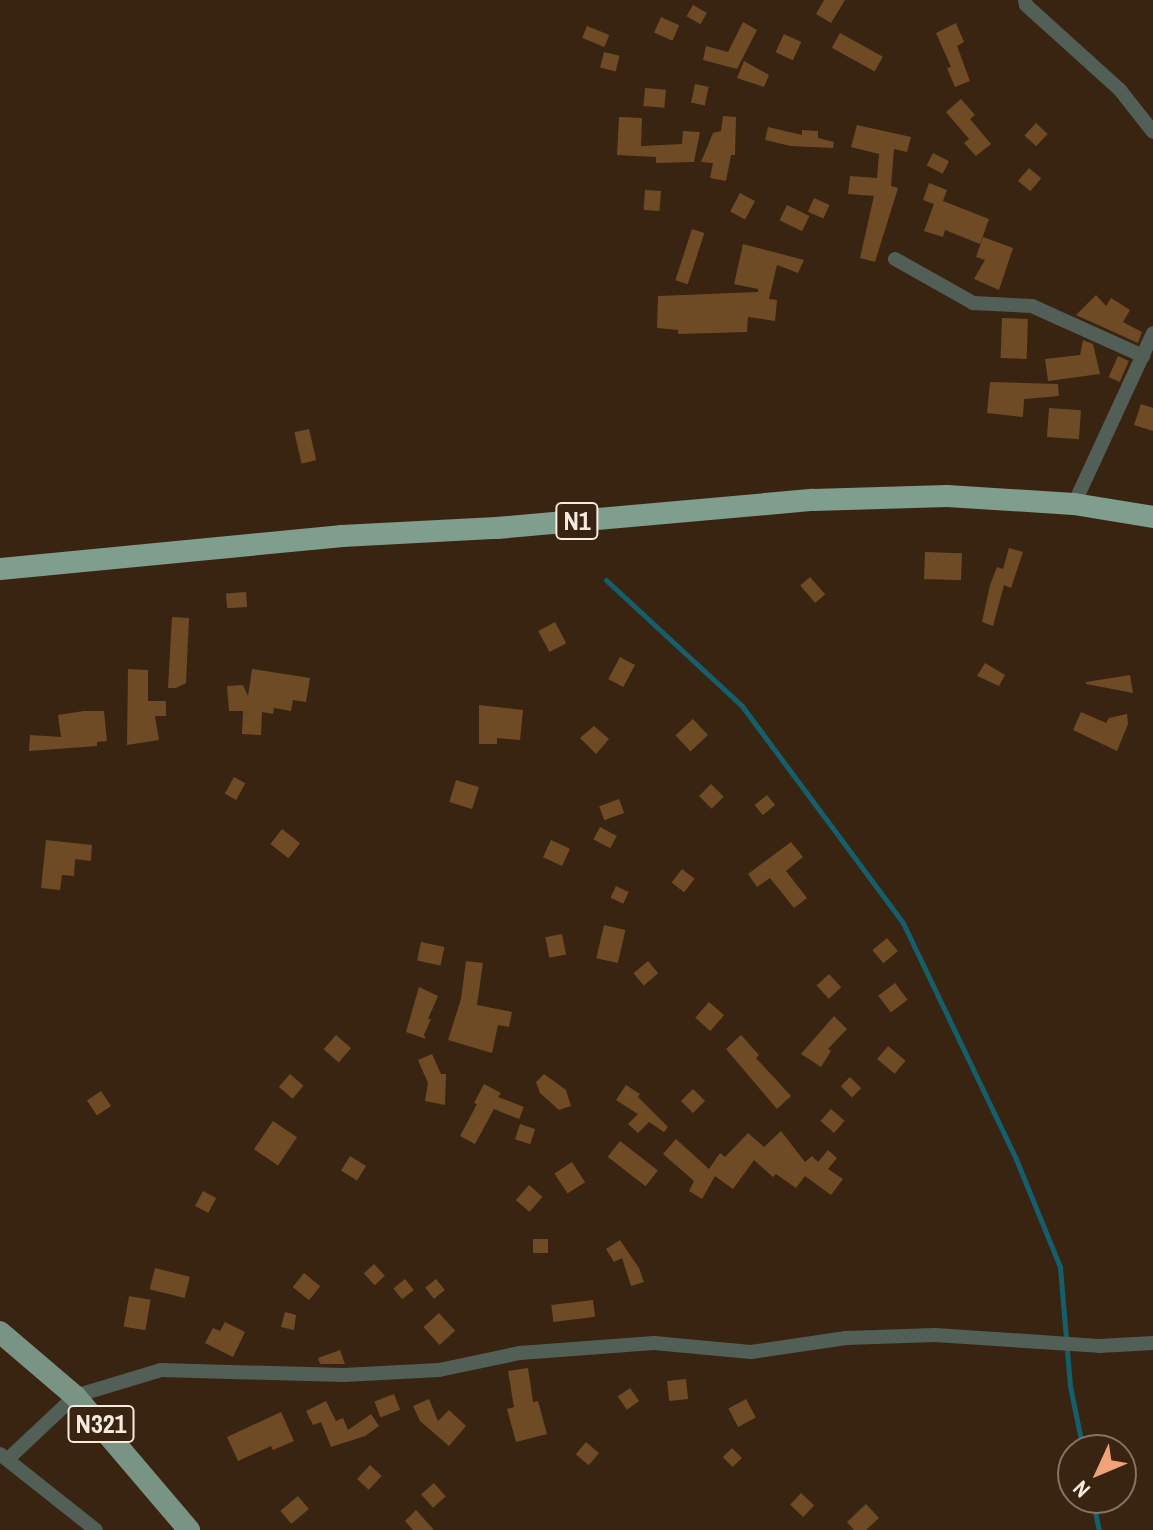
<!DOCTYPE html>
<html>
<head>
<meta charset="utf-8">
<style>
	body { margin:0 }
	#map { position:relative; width:1153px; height:1530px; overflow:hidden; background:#392411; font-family:"Archivo Narrow",sans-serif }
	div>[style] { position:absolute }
	.stream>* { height:5px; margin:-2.5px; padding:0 2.5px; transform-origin:2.5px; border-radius:2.5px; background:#145f6b }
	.building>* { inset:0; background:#6e4b25; transform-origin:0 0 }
	.minor>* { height:14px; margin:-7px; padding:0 7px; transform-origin:7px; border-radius:7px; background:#525f57 }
	.primary>* { height:22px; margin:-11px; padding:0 11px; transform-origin:11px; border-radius:11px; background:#799484 }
	.trunk>* { height:22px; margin:-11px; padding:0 11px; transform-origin:11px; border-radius:11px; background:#809e8d }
	span { translate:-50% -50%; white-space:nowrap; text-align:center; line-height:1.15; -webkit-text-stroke:7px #392411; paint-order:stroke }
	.shield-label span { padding:2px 6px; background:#392411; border:2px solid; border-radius:6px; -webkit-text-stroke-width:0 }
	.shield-label { font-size:26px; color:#f8eade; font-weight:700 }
	.north { position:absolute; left:1057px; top:1434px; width:80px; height:80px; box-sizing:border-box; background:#392411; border:2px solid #857363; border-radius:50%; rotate:226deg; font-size:22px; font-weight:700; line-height:32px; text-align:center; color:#f8eade }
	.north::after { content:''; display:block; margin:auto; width:28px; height:36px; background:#f0a279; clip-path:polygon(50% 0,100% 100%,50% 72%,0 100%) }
</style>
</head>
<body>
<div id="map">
	<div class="stream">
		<i style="left:606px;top:580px;width:185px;rotate:42.8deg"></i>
		<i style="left:742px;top:706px;width:270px;rotate:53.4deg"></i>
		<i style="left:903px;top:923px;width:262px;rotate:64.4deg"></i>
		<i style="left:1016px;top:1159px;width:117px;rotate:67.8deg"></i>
		<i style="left:1060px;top:1267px;width:119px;rotate:85.2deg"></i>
		<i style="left:1070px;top:1386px;width:65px;rotate:78.5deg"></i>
		<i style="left:1092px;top:1498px;width:33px;rotate:78deg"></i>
	</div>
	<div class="building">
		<i style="clip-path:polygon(824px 0,845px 0,831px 23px,816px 14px)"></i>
		<i style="left:693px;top:5px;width:16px;height:13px;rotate:30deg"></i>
		<i style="left:661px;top:17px;width:20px;height:17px;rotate:24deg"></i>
		<i style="clip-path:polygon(743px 22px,757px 30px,737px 69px,703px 60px,706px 46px,728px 52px)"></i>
		<i style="clip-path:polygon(956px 23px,964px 42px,957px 46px,970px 81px,955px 87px,947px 68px,951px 67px,936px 33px)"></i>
		<i style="left:587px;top:26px;width:24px;height:13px;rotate:22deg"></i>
		<i style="left:840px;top:33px;width:49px;height:17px;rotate:29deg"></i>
		<i style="left:784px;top:34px;width:19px;height:20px;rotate:25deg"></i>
		<i style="left:604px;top:52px;width:16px;height:16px;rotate:14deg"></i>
		<i style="clip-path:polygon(744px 61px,769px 75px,764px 87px,737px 78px)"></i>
		<i style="left:695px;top:84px;width:14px;height:19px;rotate:12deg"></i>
		<i style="left:645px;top:88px;width:21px;height:18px;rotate:5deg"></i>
		<i style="clip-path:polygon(961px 99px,975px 115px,970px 119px,991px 144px,976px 156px,964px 143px,969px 139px,946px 112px)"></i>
		<i style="clip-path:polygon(723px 116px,736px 117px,735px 155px,731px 155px,726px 181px,710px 178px,713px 163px,701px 162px,713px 133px,721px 131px)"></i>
		<i style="clip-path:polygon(619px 117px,642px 118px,641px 146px,682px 144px,683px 131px,700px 132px,694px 162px,656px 163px,656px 157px,617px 155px)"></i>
		<i style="left:1036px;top:123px;width:16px;height:17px;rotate:43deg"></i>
		<i style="clip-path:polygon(857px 125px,911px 137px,907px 152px,894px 149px,891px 186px,898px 188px,875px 262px,860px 258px,874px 196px,848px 194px,850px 176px,877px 178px,879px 154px,851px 147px)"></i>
		<i style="clip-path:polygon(768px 127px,802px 135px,802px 130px,818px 131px,818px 138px,834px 142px,833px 148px,791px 146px,765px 140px)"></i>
		<i style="left:933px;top:153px;width:18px;height:14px;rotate:27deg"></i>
		<i style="left:1029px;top:168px;width:16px;height:17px;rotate:40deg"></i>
		<i style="clip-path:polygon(929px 183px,947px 190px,943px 201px,989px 219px,980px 244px,945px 230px,943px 237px,924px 231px,934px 204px,923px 200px)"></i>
		<i style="left:645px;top:190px;width:16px;height:20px;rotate:4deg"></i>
		<i style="left:740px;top:193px;width:17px;height:21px;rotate:28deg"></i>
		<i style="left:814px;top:198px;width:17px;height:15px;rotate:24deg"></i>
		<i style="left:787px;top:205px;width:25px;height:17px;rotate:26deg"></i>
		<i style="left:692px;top:229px;width:13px;height:54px;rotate:18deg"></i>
		<i style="clip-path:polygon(983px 237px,1013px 248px,999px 290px,974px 279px,985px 260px,976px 257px)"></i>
		<i style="clip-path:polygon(743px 244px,804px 260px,798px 273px,777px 265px,769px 299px,777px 300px,775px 321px,748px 317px,747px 332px,678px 334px,678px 330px,657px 328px,658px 296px,758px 292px,758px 289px,734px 284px)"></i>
		<i style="clip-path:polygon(1096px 295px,1106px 306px,1111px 298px,1130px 310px,1123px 322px,1142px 332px,1138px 343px,1076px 315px)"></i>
		<i style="left:1002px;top:318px;width:26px;height:40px;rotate:2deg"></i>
		<i style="clip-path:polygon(1083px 340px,1093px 344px,1100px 374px,1048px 381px,1045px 359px,1080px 355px)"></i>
		<i style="left:1118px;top:356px;width:12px;height:23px;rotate:24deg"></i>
		<i style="clip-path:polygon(990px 382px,1058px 384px,1059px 396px,1024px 399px,1023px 417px,987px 413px)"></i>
		<i style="clip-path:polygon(1141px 404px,1153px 408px,1153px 431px,1134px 425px)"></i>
		<i style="left:1049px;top:408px;width:32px;height:29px;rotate:4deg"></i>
		<i style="left:309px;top:429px;width:32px;height:15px;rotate:77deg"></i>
		<i style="clip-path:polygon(1009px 548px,1023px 552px,1011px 588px,1004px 585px,993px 626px,982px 622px,990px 585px,997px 567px,1003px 569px)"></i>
		<i style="left:925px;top:552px;width:37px;height:27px;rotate:2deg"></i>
		<i style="left:810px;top:577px;width:23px;height:13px;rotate:49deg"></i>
		<i style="left:246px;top:592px;width:15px;height:20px;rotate:86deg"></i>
		<i style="clip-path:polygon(172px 617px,189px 618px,186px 683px,176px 688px,168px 688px)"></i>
		<i style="left:555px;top:622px;width:24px;height:19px;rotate:62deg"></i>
		<i style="left:620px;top:657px;width:17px;height:25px;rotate:28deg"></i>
		<i style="clip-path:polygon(985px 663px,1005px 675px,999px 686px,977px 676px)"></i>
		<i style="clip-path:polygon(128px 669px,148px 670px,148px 701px,166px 701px,166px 716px,155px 716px,159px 740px,127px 745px)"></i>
		<i style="clip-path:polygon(252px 669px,310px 678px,306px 702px,293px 700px,291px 711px,274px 708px,273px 714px,262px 712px,261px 735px,242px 734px,243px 711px,229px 711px,227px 686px,243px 685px,248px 696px)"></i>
		<i style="clip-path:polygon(1130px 675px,1133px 693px,1086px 684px,1086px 682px)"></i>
		<i style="clip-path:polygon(479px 705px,523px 710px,520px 740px,497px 738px,497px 744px,479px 744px)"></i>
		<i style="clip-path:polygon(84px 711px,104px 711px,107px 741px,97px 742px,97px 746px,29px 751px,30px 735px,61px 737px,58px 715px)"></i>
		<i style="clip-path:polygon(1081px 712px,1106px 723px,1109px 718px,1127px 714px,1128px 724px,1117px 751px,1073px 730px)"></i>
		<i style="left:693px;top:719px;width:22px;height:24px;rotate:47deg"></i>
		<i style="clip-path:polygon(594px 726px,609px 739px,596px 754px,580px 738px)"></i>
		<i style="left:234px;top:777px;width:13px;height:19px;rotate:29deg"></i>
		<i style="left:456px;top:780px;width:24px;height:23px;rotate:17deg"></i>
		<i style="left:711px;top:784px;width:18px;height:17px;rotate:45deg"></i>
		<i style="left:767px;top:795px;width:13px;height:16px;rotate:51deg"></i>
		<i style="left:619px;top:799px;width:15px;height:21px;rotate:70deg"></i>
		<i style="left:600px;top:827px;width:19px;height:14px;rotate:28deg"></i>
		<i style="left:282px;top:829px;width:23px;height:19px;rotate:38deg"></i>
		<i style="clip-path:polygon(46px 840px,92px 845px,91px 861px,75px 859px,74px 876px,62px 875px,60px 890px,41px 888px)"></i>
		<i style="left:551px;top:840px;width:21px;height:19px;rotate:25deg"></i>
		<i style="clip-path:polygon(791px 842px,803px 857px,786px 871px,807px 898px,794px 908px,770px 878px,757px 887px,748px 874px)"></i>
		<i style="left:682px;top:869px;width:16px;height:17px;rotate:38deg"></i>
		<i style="left:616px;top:886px;width:14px;height:13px;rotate:25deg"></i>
		<i style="left:604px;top:925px;width:22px;height:34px;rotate:13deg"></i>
		<i style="left:562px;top:934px;width:21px;height:17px;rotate:79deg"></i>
		<i style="left:887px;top:938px;width:17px;height:19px;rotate:50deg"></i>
		<i style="left:421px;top:942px;width:24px;height:19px;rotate:12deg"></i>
		<i style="clip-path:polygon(466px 961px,483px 963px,477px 1005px,512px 1012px,509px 1027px,498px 1025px,492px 1053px,448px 1040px,461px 999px)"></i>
		<i style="left:648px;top:961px;width:16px;height:19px;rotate:50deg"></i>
		<i style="left:829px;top:974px;width:18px;height:17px;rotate:47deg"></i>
		<i style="left:895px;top:983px;width:21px;height:21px;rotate:53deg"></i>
		<i style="clip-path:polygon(419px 987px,438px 996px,428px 1019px,431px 1019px,424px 1035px,426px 1039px,406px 1032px)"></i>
		<i style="left:709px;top:1002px;width:20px;height:21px;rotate:41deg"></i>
		<i style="clip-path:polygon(834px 1016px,847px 1029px,828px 1049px,831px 1051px,821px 1067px,801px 1054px)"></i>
		<i style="left:336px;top:1035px;width:20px;height:19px;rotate:41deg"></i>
		<i style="clip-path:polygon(741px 1035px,759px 1055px,756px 1058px,791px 1096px,777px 1109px,726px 1049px)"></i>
		<i style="left:888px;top:1046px;width:23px;height:17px;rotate:40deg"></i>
		<i style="clip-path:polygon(432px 1054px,441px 1074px,446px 1074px,445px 1105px,425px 1101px,428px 1083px,418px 1060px)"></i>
		<i style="left:290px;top:1074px;width:18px;height:17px;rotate:41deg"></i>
		<i style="clip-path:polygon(544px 1074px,566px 1090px,571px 1106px,559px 1110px,540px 1093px,536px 1082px)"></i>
		<i style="left:850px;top:1077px;width:16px;height:13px;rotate:45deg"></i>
		<i style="clip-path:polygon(484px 1084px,501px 1093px,498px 1097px,524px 1107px,519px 1119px,494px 1109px,475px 1144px,460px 1136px,477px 1104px,474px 1103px)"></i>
		<i style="clip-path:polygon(626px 1085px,640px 1094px,638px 1097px,668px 1127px,664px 1132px,649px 1122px,638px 1133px,628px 1124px,638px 1114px,616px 1100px)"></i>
		<i style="left:693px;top:1089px;width:17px;height:17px;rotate:45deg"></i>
		<i style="left:101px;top:1091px;width:18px;height:17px;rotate:56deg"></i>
		<i style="left:831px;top:1109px;width:18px;height:16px;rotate:41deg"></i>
		<i style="left:273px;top:1121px;width:29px;height:34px;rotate:34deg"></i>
		<i style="left:520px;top:1124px;width:16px;height:16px;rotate:18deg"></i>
		<i style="clip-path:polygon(781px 1131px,805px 1162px,812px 1156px,818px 1162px,828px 1150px,837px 1158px,828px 1169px,843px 1179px,831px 1195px,805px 1176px,796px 1188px,776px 1174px,773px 1177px,754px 1160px,733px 1189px,715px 1176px,702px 1199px,689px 1191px,694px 1181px,663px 1154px,676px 1139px,709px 1169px,720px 1153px,725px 1157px,748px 1133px,764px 1147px)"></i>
		<i style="left:620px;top:1141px;width:48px;height:20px;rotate:38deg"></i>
		<i style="left:350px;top:1156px;width:19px;height:17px;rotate:32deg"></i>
		<i style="left:572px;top:1162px;width:24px;height:21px;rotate:57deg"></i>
		<i style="left:529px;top:1185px;width:18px;height:20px;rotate:41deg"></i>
		<i style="left:203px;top:1191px;width:15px;height:17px;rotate:28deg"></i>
		<i style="left:533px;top:1239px;width:15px;height:14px"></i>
		<i style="clip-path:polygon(620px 1240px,639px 1268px,644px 1282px,631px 1286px,622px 1258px,614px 1262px,606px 1249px)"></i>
		<i style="left:374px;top:1264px;width:16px;height:14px;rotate:47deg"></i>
		<i style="left:155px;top:1268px;width:36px;height:22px;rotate:14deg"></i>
		<i style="left:304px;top:1273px;width:21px;height:18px;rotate:39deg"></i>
		<i style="left:405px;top:1279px;width:14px;height:15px;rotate:51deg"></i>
		<i style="left:436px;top:1279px;width:14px;height:14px;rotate:51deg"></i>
		<i style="left:129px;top:1296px;width:22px;height:31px;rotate:10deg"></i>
		<i style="left:593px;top:1300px;width:17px;height:42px;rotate:83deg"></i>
		<i style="clip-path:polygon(285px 1312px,296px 1315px,294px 1330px,281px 1327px)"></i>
		<i style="left:439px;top:1313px;width:24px;height:21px;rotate:48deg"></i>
		<i style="clip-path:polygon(225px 1322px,245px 1332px,233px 1357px,205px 1343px,213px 1328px,220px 1331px)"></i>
		<i style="clip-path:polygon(340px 1350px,345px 1364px,320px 1364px,318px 1358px)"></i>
		<i style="clip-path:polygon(528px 1368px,533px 1402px,538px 1401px,547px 1434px,516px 1442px,507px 1409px,514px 1407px,508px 1371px)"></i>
		<i style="left:686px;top:1379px;width:20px;height:19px;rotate:84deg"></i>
		<i style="left:630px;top:1388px;width:16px;height:15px;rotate:55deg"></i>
		<i style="left:394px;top:1394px;width:17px;height:21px;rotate:69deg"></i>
		<i style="clip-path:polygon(429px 1399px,438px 1421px,449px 1410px,466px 1426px,449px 1446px,420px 1421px,413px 1406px)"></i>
		<i style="left:746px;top:1399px;width:21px;height:20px;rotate:62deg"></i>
		<i style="clip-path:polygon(326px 1401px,336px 1421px,343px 1418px,348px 1430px,371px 1414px,379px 1426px,365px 1436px,331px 1447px,321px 1422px,313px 1425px,306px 1411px)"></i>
		<i style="clip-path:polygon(281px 1412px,294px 1441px,273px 1450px,271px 1446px,238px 1461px,227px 1437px)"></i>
		<i style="left:586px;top:1442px;width:17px;height:16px;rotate:40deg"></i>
		<i style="left:732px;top:1448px;width:14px;height:13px;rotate:45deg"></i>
		<i style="left:370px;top:1465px;width:16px;height:19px;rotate:43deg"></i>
		<i style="left:434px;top:1483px;width:18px;height:17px;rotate:49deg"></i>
		<i style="left:801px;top:1493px;width:18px;height:16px;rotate:43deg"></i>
		<i style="left:298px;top:1496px;width:17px;height:23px;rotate:50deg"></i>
		<i style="clip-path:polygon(866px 1504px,879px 1518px,866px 1530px,854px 1530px,847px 1522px)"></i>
		<i style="clip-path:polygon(416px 1510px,434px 1530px,413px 1530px,405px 1521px)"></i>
	</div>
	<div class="minor">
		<i style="left:1025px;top:0;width:5px;rotate:79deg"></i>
		<i style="left:1026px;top:5px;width:127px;rotate:42.1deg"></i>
		<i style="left:1120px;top:90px;width:53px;rotate:51.8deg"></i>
		<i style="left:895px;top:259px;width:90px;rotate:29.4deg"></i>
		<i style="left:973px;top:303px;width:59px;rotate:2.9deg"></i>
		<i style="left:1032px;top:306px;width:122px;rotate:24.2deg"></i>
		<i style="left:1074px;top:504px;width:188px;rotate:-65.2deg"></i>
		<i style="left:0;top:1454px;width:122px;rotate:38.4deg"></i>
		<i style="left:8px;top:1459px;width:92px;rotate:-43.2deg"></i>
		<i style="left:75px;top:1396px;width:90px;rotate:-16.8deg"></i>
		<i style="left:161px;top:1370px;width:183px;rotate:1.6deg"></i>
		<i style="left:344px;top:1375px;width:95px;rotate:-3deg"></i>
		<i style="left:439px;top:1370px;width:83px;rotate:-11.9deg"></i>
		<i style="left:520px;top:1353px;width:134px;rotate:-4.3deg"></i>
		<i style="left:654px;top:1343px;width:97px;rotate:5.3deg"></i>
		<i style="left:751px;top:1352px;width:96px;rotate:-8.4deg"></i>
		<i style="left:846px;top:1338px;width:89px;rotate:-1.9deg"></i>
		<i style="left:935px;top:1335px;width:164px;rotate:3.8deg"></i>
		<i style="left:1099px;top:1346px;width:54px;rotate:-3.2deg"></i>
	</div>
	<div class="primary">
		<i style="left:0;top:1332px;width:99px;rotate:40.5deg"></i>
		<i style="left:75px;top:1396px;width:176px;rotate:49.6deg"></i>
	</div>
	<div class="trunk">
		<i style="left:0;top:569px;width:344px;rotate:-5.5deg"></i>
		<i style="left:342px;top:536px;width:155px;rotate:-3deg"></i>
		<i style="left:497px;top:528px;width:317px;rotate:-5.1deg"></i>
		<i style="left:813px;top:500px;width:134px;rotate:-1.7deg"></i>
		<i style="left:947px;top:496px;width:127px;rotate:3.6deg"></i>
		<i style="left:1074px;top:504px;width:80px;rotate:9.3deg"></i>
	</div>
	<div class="shield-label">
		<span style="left:577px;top:521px">N1</span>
		<span style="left:101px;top:1424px">N321</span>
	</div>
	<div class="north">N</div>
</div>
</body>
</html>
